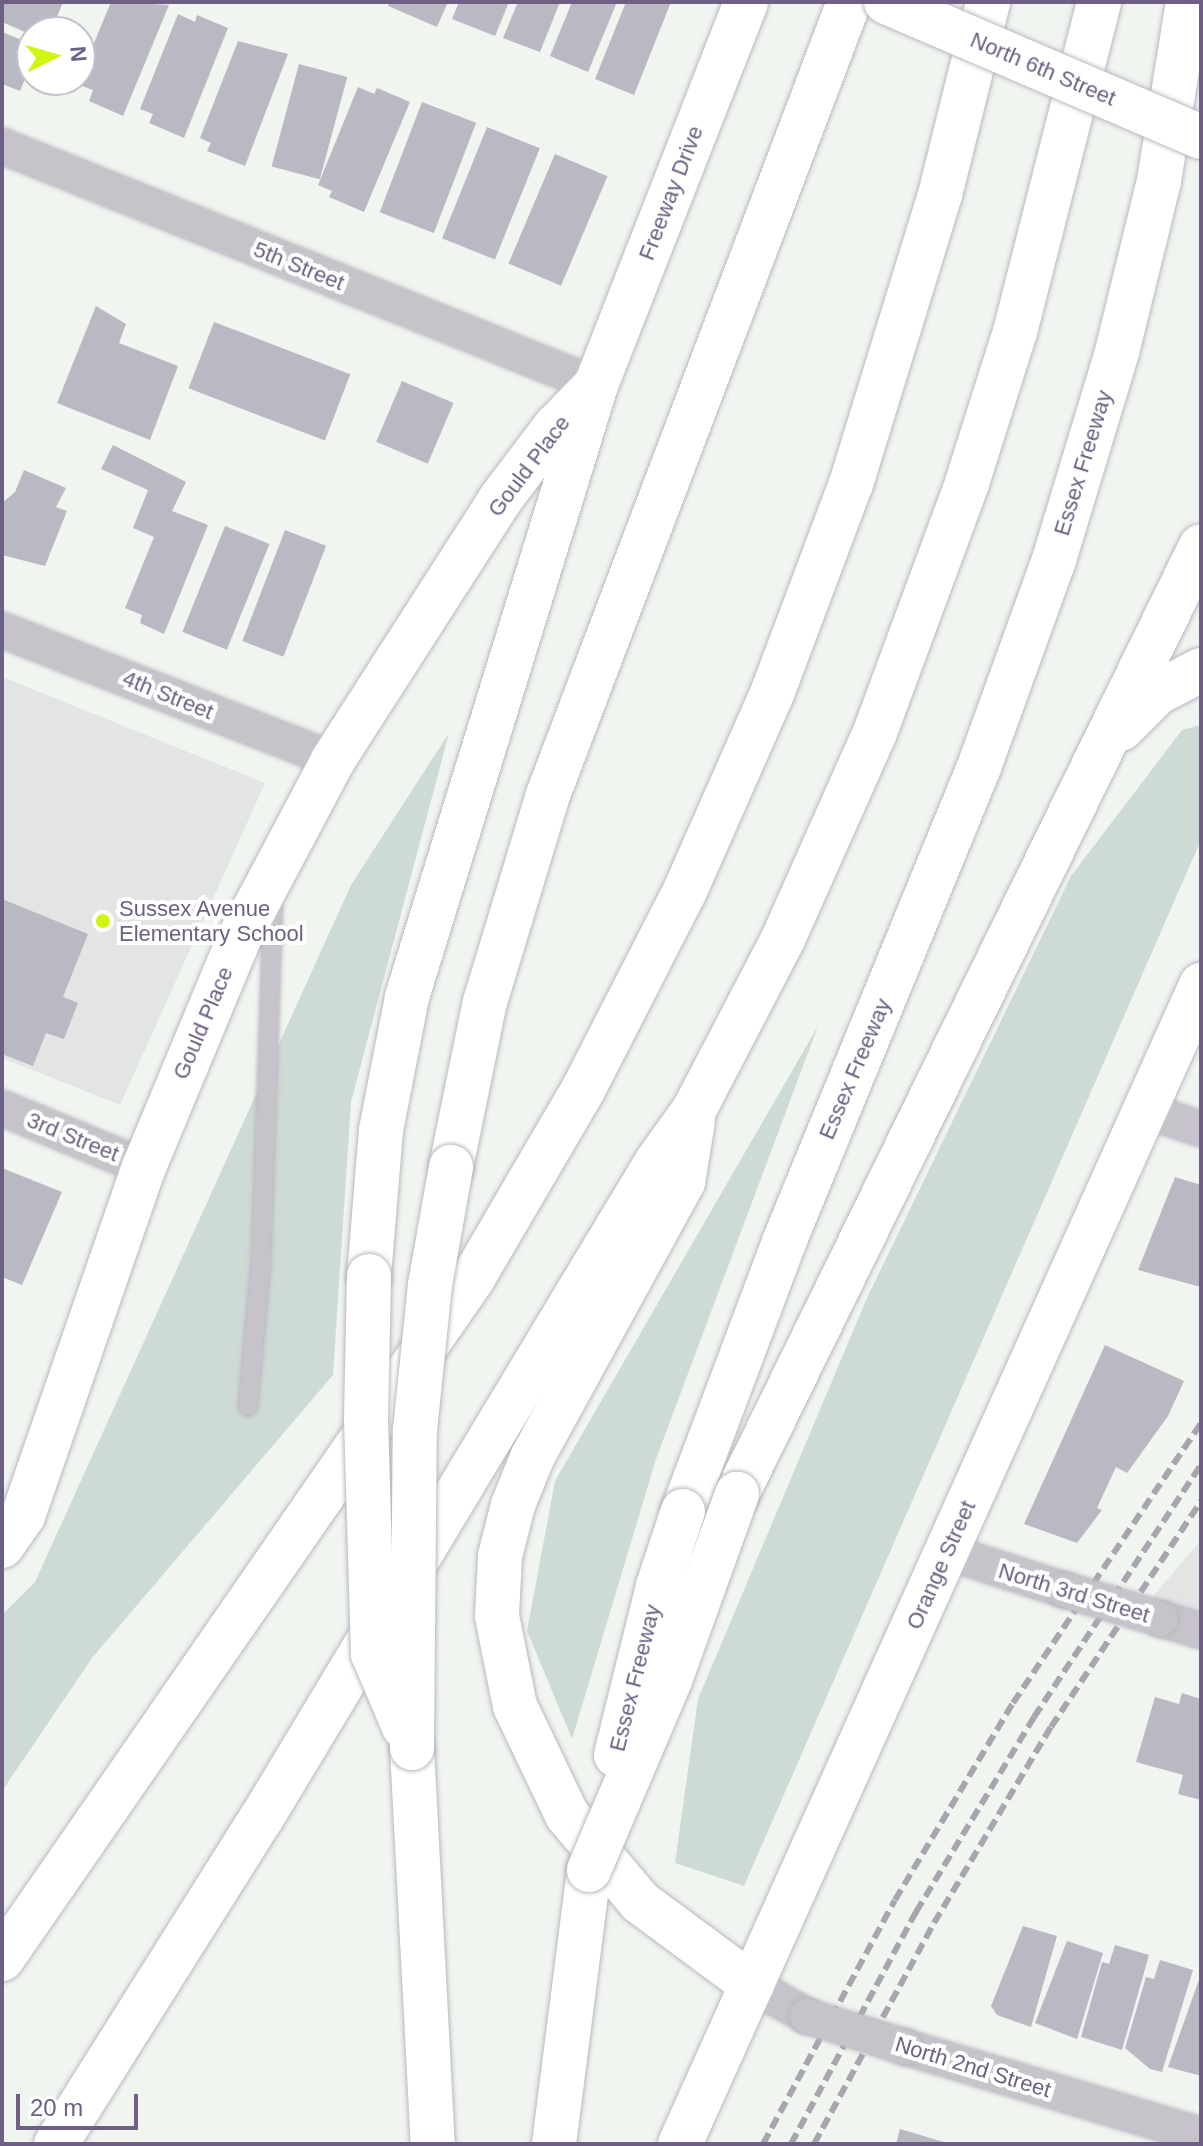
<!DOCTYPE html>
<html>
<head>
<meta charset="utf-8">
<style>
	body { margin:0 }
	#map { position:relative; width:1203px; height:2146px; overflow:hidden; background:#f0f5f0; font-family:Arial,sans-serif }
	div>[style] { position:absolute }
	.built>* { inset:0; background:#e2e5e3 }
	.green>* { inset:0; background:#cedad5 }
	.building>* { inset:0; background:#bab8c2; transform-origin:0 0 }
	.roads { filter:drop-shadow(0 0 2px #bbb7c1) drop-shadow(0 0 2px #bbb7c1) }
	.lane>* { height:18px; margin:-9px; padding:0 9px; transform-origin:9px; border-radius:9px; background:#c6c3ca }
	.street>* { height:34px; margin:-17px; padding:0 17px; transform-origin:17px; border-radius:17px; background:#c6c3ca }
	.secondary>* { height:44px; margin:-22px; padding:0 22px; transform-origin:22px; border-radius:22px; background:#fff }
	.highway>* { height:44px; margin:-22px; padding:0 22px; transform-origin:22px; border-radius:22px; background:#fff }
	.rail>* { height:6px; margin-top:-3px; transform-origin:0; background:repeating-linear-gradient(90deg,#a9a5b0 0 12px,transparent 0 18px) }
	.bridges { filter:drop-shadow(0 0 2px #bbb7c1) drop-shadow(0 0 2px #bbb7c1) }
	.street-bridge>* { height:34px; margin:-17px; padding:0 17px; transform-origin:17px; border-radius:17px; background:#c6c3ca }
	.secondary-bridge>* { height:44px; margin:-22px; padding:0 22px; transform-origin:22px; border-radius:22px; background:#fff }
	.highway-bridge>* { height:44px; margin:-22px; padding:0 22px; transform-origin:22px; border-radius:22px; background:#fff }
	.dots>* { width:22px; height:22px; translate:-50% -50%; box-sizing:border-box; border:4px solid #fff; border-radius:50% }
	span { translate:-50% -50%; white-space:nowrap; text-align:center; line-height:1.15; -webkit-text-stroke:8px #fff; paint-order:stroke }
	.street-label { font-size:22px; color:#6d6084 }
	.poi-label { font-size:22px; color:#6d6084 }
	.left { translate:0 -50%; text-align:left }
	.frame { position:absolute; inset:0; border:4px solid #6d6084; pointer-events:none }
	.north { position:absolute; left:16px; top:16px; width:80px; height:80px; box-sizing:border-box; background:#fff; border:2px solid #c5bfce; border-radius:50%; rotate:85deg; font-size:22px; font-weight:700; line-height:32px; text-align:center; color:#6d6084 }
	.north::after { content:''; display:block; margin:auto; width:28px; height:36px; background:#d1f410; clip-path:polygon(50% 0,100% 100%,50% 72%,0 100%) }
	.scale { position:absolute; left:16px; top:2094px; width:122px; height:36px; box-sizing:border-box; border:4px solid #6d6084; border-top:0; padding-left:10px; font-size:24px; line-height:28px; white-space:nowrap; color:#6d6084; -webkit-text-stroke:6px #fff; paint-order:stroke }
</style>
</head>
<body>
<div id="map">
	<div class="built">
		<i style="clip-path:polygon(2px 677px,265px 783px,120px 1105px,2px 1058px)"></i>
		<i style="clip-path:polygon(1201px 1540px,1201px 1617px,1149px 1601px)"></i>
	</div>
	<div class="green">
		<i style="clip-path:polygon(1201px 725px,1201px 840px,744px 1886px,675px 1863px,698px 1699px,867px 1298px,1071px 876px,1182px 730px)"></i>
		<i style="clip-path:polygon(449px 733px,351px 1102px,333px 1375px,92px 1658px,2px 1791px,2px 1615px,35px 1582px,351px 885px)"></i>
		<i style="clip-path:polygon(818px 1026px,656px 1459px,572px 1739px,527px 1631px,555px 1481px)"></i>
	</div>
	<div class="building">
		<i style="clip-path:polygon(2px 2px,63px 2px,55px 22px,48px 20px,44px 32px,32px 35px,2px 22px)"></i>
		<i style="clip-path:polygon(111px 2px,169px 5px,123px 116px,89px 101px,93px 90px,77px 84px)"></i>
		<i style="clip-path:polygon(390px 2px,448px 2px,437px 27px,388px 6px)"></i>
		<i style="clip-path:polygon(459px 2px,509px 2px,495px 36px,452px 19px)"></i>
		<i style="clip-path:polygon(518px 2px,560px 2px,540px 52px,503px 38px)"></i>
		<i style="clip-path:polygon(572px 2px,617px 2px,588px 72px,550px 56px)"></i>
		<i style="clip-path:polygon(626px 2px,671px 2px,634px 95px,595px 79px)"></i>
		<i style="clip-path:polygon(178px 14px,195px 22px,197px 15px,228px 28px,184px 138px,149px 123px,153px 114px,140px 109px)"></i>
		<i style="clip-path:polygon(2px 32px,32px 44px,32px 62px,20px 91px,2px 84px)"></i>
		<i style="clip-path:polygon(238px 41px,288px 54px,245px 166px,207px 151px,211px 143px,200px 138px)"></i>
		<i style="left:299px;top:64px;width:50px;height:106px;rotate:15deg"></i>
		<i style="clip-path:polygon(358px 87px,374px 94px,377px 88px,410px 102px,364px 212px,329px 197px,332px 191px,318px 185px)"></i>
		<i style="left:422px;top:102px;width:58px;height:118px;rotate:21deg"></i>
		<i style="left:487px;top:127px;width:57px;height:120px;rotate:22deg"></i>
		<i style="left:555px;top:154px;width:57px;height:119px;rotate:23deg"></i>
		<i style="clip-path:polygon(96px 306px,126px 324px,119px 343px,178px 366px,150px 440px,57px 403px)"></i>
		<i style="left:214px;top:322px;width:146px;height:71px;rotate:21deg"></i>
		<i style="left:402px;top:381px;width:56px;height:66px;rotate:23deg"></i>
		<i style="clip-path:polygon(113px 445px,186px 482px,172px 511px,208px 525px,164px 634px,140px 623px,142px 615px,125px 608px,154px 537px,133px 528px,148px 490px,101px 469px)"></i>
		<i style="clip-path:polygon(24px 470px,66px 488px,56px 507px,67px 511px,45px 566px,2px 555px,2px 503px,15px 492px)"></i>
		<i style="left:225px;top:526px;width:48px;height:114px;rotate:22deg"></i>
		<i style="left:285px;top:530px;width:44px;height:119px;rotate:21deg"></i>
		<i style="clip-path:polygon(2px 899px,88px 934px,63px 997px,78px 1003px,64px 1039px,46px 1033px,33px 1066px,2px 1054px)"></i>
		<i style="clip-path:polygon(2px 1168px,62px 1192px,22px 1285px,2px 1277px)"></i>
		<i style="clip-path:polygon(1175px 1177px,1201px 1185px,1201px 1287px,1138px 1270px)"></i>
		<i style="clip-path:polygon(1105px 1345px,1184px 1381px,1168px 1416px,1127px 1473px,1116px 1467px,1097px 1508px,1102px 1510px,1077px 1543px,1024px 1524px)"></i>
		<i style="clip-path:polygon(1182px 1693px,1201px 1699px,1201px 1800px,1178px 1794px,1183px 1775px,1136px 1762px,1155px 1697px,1179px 1704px)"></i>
		<i style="clip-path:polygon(1023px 1926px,1057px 1936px,1031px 2027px,997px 2015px,991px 2006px)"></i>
		<i style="clip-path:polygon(1067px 1941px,1103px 1953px,1077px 2039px,1035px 2023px)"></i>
		<i style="clip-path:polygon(1115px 1945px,1149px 1955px,1122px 2050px,1081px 2037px,1102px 1962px,1109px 1964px)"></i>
		<i style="clip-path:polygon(1160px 1960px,1193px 1970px,1162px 2072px,1150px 2069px,1125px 2048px,1146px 1977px,1154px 1979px)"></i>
		<i style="clip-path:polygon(1200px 1977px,1201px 1977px,1201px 2076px,1168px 2067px)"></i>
		<i style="clip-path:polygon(900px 2129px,947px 2143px,947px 2144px,896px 2144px)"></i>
	</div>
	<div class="roads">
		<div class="lane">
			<i style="left:248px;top:1406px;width:143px;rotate:-84.8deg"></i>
			<i style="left:261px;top:1264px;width:366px;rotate:-88.1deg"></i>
		</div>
		<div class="street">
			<i style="left:2px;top:146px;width:640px;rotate:21.92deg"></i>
			<i style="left:2px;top:630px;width:356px;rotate:21.4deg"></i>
			<i style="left:2px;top:1108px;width:154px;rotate:22.6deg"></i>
			<i style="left:1144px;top:1110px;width:60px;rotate:18.4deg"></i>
			<i style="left:947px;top:1552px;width:124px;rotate:17.9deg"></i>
			<i style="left:1161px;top:1619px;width:42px;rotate:16.7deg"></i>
			<i style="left:752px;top:1985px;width:63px;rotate:29.4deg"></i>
			<i style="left:905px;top:2047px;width:309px;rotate:16.6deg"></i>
		</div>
		<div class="secondary">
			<i style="left:2px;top:1546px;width:37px;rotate:-55deg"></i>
			<i style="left:23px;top:1516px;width:369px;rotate:-70.9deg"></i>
			<i style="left:144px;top:1167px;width:250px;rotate:-67.4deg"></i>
			<i style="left:240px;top:936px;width:199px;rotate:-62.1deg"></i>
			<i style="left:333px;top:760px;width:308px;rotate:-57.3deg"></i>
			<i style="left:499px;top:501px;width:93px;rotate:-52.9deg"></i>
			<i style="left:555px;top:427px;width:59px;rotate:-45.7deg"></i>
			<i style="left:596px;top:385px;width:411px;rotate:-68.6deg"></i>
			<i style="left:680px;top:2144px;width:1271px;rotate:-65.79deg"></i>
		</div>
		<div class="highway">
			<i style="left:1121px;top:729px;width:51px;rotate:-45deg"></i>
			<i style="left:1157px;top:693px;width:50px;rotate:-27.6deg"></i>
			<i style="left:693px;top:1121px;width:62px;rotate:99.3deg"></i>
			<i style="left:683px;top:1182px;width:315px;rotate:118.7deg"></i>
			<i style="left:532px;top:1458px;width:51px;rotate:112deg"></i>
			<i style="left:513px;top:1505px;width:53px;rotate:104.3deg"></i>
			<i style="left:500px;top:1556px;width:60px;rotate:92.9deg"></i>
			<i style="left:497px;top:1616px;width:92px;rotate:78.7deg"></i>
			<i style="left:515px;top:1706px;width:121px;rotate:64.5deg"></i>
			<i style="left:567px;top:1815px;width:114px;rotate:50deg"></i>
			<i style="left:640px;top:1902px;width:139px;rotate:36.5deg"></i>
			<i style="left:451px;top:1167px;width:168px;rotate:-78.4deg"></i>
			<i style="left:485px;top:1002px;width:216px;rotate:-73.1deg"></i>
			<i style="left:548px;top:795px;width:848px;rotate:-69.21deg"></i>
			<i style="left:369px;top:1276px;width:146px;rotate:-85.3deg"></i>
			<i style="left:381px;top:1130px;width:136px;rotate:-78.9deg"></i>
			<i style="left:407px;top:997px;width:641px;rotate:-72.84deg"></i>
			<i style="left:737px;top:1494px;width:1055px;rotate:-63.92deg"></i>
			<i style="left:683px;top:1511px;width:287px;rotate:-69.4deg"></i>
			<i style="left:784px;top:1242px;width:513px;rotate:-67.68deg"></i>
			<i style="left:979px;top:767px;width:217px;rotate:-70.1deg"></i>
			<i style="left:1053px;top:563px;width:220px;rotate:-73.1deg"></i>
			<i style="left:1117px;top:352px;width:176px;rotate:-76.2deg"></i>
			<i style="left:1159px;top:181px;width:181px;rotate:-80.8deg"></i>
			<i style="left:412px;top:1748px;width:397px;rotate:87deg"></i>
			<i style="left:2px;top:1959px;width:828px;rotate:-55.33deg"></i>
			<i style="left:473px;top:1278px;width:218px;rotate:-59.7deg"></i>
			<i style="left:583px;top:1090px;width:221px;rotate:-62.9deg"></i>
			<i style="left:684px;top:893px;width:221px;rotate:-66.2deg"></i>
			<i style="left:773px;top:691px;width:221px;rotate:-69.4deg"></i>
			<i style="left:851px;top:484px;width:302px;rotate:-72.9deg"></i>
			<i style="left:940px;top:195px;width:199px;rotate:-76deg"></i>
			<i style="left:56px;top:2144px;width:384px;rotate:-57.8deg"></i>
			<i style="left:261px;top:1819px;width:766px;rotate:-58.95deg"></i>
			<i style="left:656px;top:1163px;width:65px;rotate:-54.4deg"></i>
			<i style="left:694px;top:1110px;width:193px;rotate:-62.5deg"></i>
			<i style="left:783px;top:939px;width:223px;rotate:-66deg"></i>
			<i style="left:874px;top:735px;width:269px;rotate:-69.7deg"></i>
			<i style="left:967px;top:483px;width:158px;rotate:-72.4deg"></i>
			<i style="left:1015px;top:332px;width:341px;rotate:-75.7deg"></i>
			<i style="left:554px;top:2144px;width:276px;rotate:-82.7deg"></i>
		</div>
	</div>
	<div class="rail">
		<i style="left:763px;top:2144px;width:277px;rotate:-61.6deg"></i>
		<i style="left:895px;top:1900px;width:230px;rotate:-59.1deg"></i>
		<i style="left:1013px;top:1703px;width:337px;rotate:-56.1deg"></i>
		<i style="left:791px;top:2144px;width:264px;rotate:-61.7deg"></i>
		<i style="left:916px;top:1912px;width:228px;rotate:-58.8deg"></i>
		<i style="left:1034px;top:1717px;width:302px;rotate:-56.5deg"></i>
		<i style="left:814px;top:2144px;width:251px;rotate:-61.5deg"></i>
		<i style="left:934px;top:1923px;width:228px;rotate:-59.2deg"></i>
		<i style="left:1051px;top:1727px;width:271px;rotate:-56.4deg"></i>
	</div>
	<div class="bridges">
		<div class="street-bridge">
			<i style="left:1065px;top:1590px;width:100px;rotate:16.8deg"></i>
			<i style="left:807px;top:2016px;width:103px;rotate:17.6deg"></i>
		</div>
		<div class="secondary-bridge">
			<i style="left:886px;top:2px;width:343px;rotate:23.2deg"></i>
		</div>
		<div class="highway-bridge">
			<i style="left:369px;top:1276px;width:143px;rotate:91.2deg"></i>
			<i style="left:366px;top:1419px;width:235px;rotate:88.3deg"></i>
			<i style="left:373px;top:1654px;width:79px;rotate:67deg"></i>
			<i style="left:412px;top:1748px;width:318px;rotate:-89.5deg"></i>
			<i style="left:415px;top:1430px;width:146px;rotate:-84.1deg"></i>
			<i style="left:430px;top:1285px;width:120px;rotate:-79.9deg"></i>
			<i style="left:616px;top:1755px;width:174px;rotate:-76deg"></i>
			<i style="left:658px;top:1586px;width:79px;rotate:-71.6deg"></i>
			<i style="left:589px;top:1870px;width:207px;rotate:-66.9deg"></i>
			<i style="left:670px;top:1680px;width:198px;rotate:-70.2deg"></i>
		</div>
	</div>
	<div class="dots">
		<i style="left:103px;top:921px;background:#d1f410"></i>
	</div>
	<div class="street-label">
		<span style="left:1043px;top:69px;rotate:23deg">North 6th Street</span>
		<span style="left:671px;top:193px;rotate:-69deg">Freeway Drive</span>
		<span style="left:299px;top:266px;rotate:22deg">5th Street</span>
		<span style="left:1083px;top:463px;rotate:-73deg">Essex Freeway</span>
		<span style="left:529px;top:466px;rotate:-53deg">Gould Place</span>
		<span style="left:168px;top:695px;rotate:22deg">4th Street</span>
		<span style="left:203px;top:1023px;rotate:-67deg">Gould Place</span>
		<span style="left:855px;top:1069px;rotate:-67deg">Essex Freeway</span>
		<span style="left:73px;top:1137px;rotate:22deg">3rd Street</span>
		<span style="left:941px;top:1565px;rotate:-66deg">Orange Street</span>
		<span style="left:1074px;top:1593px;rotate:17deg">North 3rd Street</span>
		<span style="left:635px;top:1678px;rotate:-76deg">Essex Freeway</span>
		<span style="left:973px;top:2067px;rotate:17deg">North 2nd Street</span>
	</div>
	<div class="poi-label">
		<span class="left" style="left:119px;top:921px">Sussex Avenue<br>Elementary School</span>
	</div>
	<div class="frame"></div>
	<div class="north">N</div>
	<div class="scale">20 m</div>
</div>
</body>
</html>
